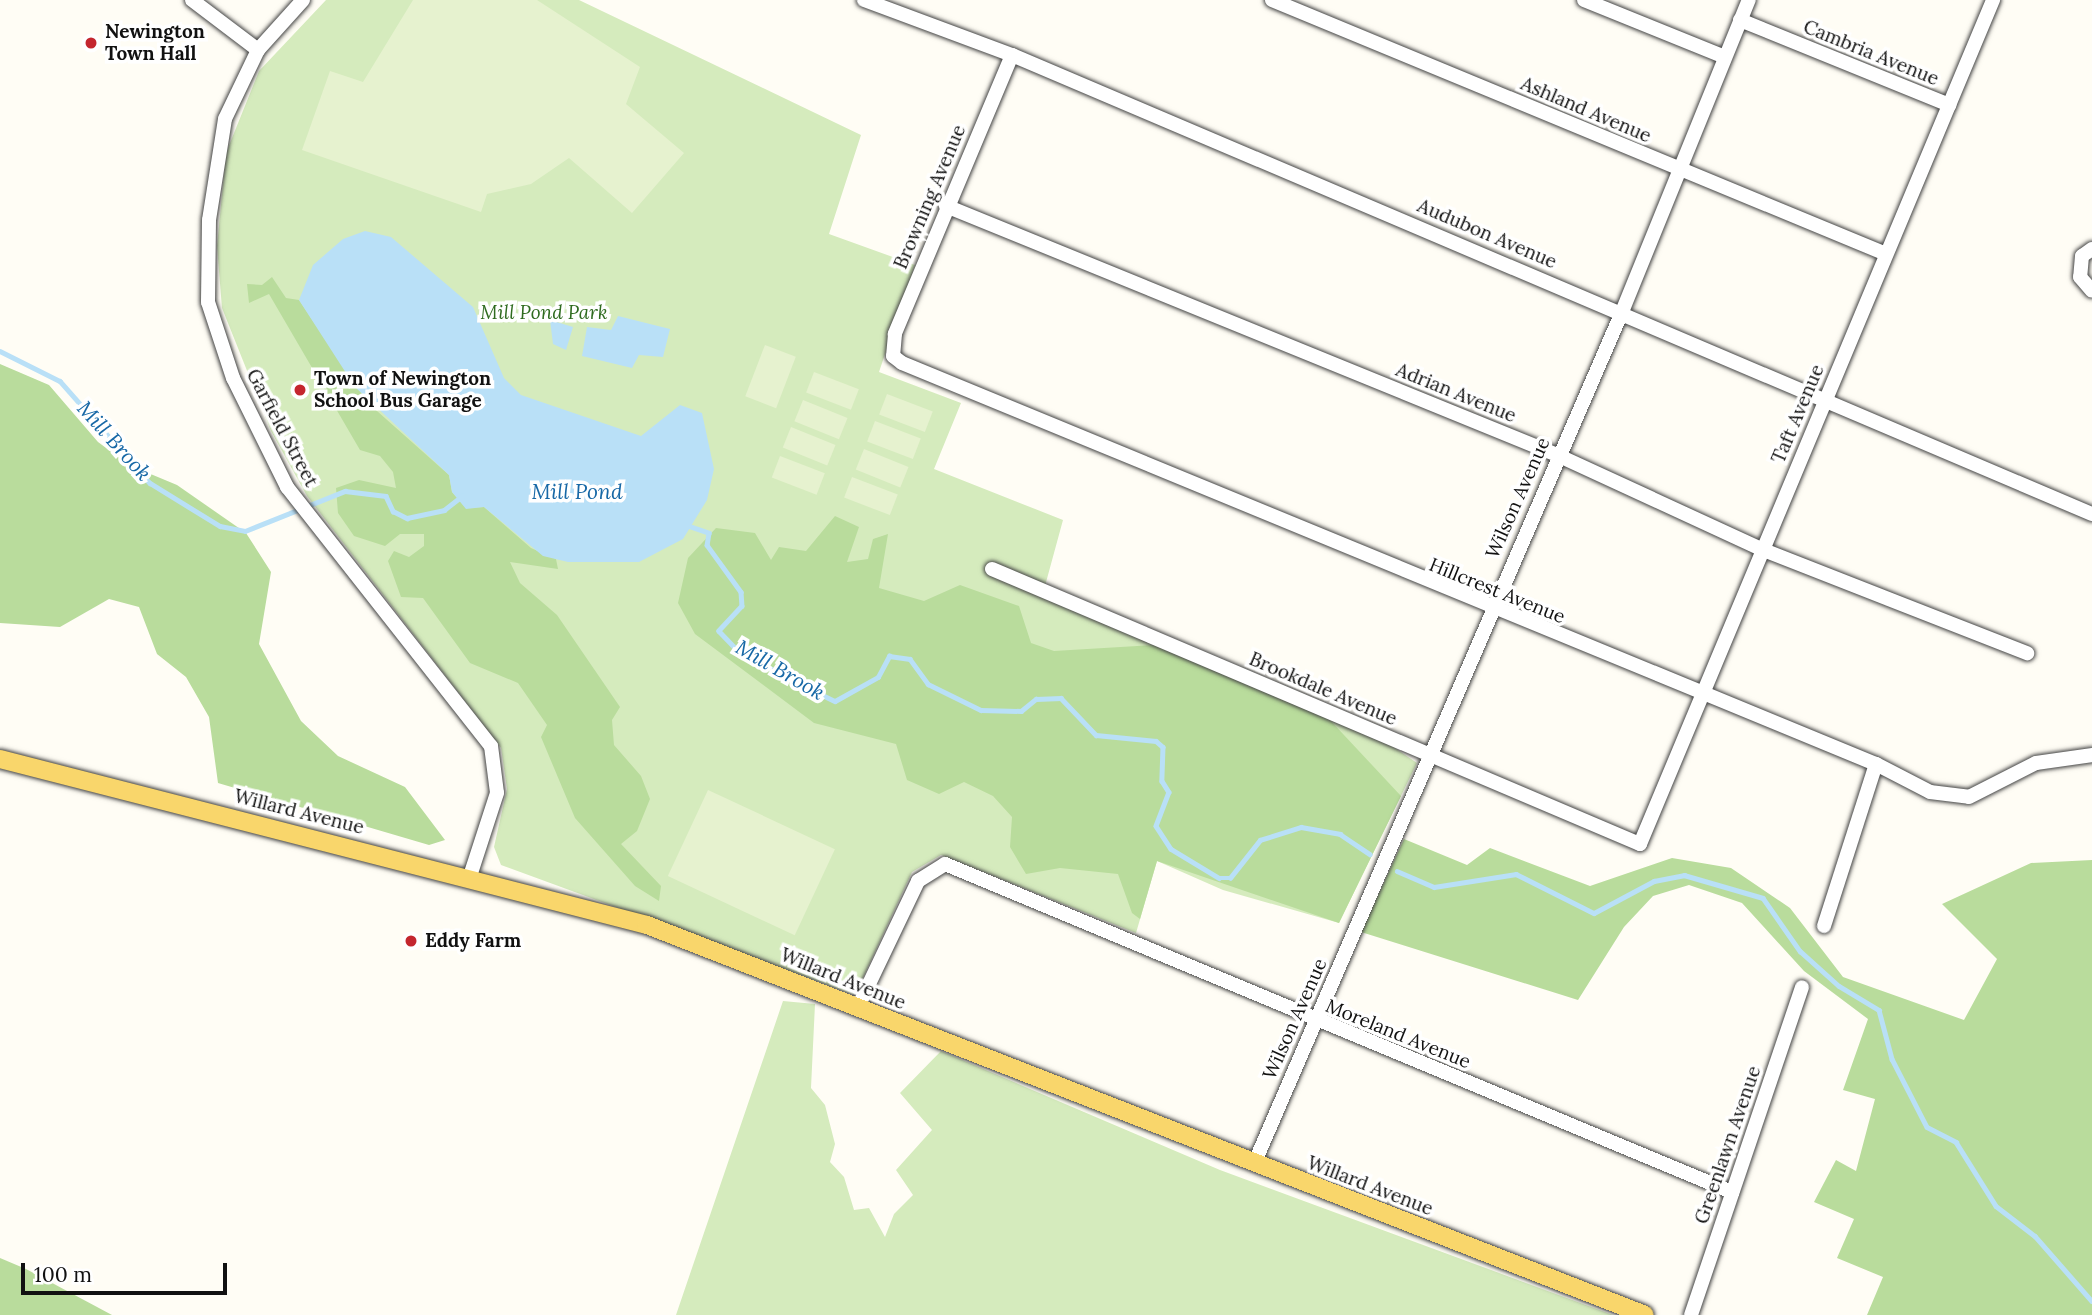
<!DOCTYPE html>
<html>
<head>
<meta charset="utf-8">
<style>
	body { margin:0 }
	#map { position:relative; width:2092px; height:1315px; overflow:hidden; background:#fffdf5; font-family:Lora,serif }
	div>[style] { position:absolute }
	.green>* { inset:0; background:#d5ebbd }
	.forest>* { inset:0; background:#b9dc9c }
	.pitch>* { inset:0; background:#e6f2cf; transform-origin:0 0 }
	.water>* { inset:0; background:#b9e0f7 }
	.stream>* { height:4.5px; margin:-2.25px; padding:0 2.25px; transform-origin:2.25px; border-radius:2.25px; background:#b9e0f7 }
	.roads { filter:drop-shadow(0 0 2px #444) drop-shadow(0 0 2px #444) }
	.minor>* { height:14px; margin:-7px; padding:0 7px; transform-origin:7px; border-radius:7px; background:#fff }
	.major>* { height:18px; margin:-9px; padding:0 9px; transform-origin:9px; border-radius:9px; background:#f9d66b }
	.dots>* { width:19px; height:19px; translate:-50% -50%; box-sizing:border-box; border:4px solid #fff; border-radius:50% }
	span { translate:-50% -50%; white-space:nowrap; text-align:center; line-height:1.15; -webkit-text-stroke:7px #fff; paint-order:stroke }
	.poi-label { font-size:19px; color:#111; font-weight:700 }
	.left { translate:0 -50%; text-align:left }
	.street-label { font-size:19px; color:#111 }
	.park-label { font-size:19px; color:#2f6b1f; font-style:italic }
	.water-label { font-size:21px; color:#1768a6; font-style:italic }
	.scale { position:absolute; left:21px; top:1263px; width:206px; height:32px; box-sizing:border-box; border:4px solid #111; border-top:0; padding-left:9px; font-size:21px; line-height:24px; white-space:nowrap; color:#111; -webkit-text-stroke:5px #fff; paint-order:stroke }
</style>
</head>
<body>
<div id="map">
	<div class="green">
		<i style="clip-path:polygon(326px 0,579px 0,861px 135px,829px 234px,915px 265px,879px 372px,961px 403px,934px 469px,1063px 520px,1042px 597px,1392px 746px,1417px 763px,1339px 923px,1223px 890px,1157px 861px,1136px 933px,941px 855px,912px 872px,855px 995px,501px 865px,494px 847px,507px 789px,501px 748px,307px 496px,271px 431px,222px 308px,217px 246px,226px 153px,259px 71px)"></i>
		<i style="clip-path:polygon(783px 1001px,815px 1004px,811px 1088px,825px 1105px,835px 1144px,830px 1162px,844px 1177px,854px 1210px,869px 1208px,885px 1237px,894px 1214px,913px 1195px,896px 1170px,932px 1130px,900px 1093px,941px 1051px,1220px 1170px,1613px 1315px,676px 1315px)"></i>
	</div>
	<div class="forest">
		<i style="clip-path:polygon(272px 277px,286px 298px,299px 300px,368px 403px,449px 475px,452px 492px,466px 508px,484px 507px,531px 548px,556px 559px,558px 569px,510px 562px,520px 583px,557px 615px,620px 707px,612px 720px,614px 745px,641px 776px,650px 799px,637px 831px,621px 844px,661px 886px,659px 901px,635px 886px,575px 818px,541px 737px,547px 725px,518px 683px,470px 663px,423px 598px,401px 597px,388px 561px,394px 551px,409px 557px,424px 546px,424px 534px,400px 534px,385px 546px,354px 536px,338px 513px,336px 488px,359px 480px,396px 488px,393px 472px,380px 456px,360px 450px,269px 294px,249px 303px,247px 284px,262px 285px)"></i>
		<i style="clip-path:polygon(0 364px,49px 385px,98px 442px,129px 465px,177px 485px,246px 533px,271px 572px,259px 644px,301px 721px,338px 756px,405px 787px,445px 840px,429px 845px,218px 783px,209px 717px,186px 677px,157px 654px,139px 607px,109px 599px,60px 627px,0 623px)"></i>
		<i style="clip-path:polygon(835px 516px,859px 527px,847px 562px,868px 559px,873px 539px,888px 534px,879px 588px,924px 601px,960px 585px,1019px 606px,1031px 643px,1054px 651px,1154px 645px,1329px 719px,1401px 796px,1339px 923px,1157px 861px,1140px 919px,1132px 913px,1118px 874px,1060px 868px,1026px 874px,1010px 847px,1012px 817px,993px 796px,964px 782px,939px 794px,907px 780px,896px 744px,814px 723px,695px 634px,678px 603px,688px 558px,716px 528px,755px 533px,771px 560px,779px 547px,806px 551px)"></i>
		<i style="clip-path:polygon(1404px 839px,1467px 865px,1490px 848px,1590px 886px,1672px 858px,1731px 868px,1790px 908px,1843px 977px,1964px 1020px,1997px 959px,1942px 904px,2031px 863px,2092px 860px,2092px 1315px,1867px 1315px,1883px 1277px,1837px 1258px,1854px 1219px,1814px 1202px,1836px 1160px,1856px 1171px,1875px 1099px,1843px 1090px,1868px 1019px,1804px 971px,1742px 903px,1689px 885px,1653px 896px,1624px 927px,1578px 1000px,1361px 932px)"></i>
		<i style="clip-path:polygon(0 1258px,26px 1269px,112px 1315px,0 1315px)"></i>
	</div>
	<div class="pitch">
		<i style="clip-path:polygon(413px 0,537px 0,640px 67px,626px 104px,684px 153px,632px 213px,569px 158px,531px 184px,487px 194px,481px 212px,302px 150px,330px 71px,363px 82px)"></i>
		<i style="left:765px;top:345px;width:33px;height:55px;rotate:21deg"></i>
		<i style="left:814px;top:372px;width:48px;height:22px;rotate:21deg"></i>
		<i style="left:887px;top:394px;width:49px;height:22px;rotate:21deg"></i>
		<i style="left:803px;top:400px;width:48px;height:23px;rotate:22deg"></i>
		<i style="left:875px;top:421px;width:49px;height:22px;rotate:21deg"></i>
		<i style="left:791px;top:427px;width:48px;height:22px;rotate:22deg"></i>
		<i style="left:864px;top:449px;width:48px;height:22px;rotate:22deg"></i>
		<i style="left:780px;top:456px;width:48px;height:23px;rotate:21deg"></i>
		<i style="left:852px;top:477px;width:49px;height:22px;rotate:21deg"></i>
		<i style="left:708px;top:790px;width:140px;height:95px;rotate:25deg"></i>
	</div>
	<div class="water">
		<i style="clip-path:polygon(365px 231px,391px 237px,473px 307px,504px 378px,521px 395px,641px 436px,680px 405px,702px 413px,714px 469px,707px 500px,683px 539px,639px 562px,568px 562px,543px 556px,484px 507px,466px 509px,452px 492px,449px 475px,355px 387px,299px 300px,313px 265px,343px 239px)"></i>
		<i style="clip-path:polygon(618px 316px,670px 329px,663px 357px,639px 355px,632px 368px,582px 356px,587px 327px,611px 330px)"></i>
		<i style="clip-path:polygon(550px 320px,573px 327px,566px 350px,553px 344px)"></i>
	</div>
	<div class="stream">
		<i style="left:0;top:351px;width:67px;rotate:26.6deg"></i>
		<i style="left:60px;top:381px;width:136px;rotate:48.6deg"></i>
		<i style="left:150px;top:483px;width:82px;rotate:31.6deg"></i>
		<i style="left:220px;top:526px;width:25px;rotate:11deg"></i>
		<i style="left:245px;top:531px;width:108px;rotate:-21.8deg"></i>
		<i style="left:345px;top:491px;width:41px;rotate:7deg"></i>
		<i style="left:386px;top:496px;width:17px;rotate:65deg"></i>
		<i style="left:393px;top:511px;width:16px;rotate:27deg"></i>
		<i style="left:407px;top:518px;width:38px;rotate:-12deg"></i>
		<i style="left:444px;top:510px;width:23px;rotate:-38deg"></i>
		<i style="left:689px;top:526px;width:21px;rotate:19deg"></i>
		<i style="left:709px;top:533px;width:12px;rotate:99deg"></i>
		<i style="left:707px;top:545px;width:58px;rotate:54.1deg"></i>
		<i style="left:741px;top:592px;width:14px;rotate:86deg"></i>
		<i style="left:742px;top:606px;width:34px;rotate:133deg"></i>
		<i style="left:719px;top:631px;width:29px;rotate:46deg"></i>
		<i style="left:739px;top:652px;width:76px;rotate:27.6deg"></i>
		<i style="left:806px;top:687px;width:32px;rotate:26deg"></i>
		<i style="left:835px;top:701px;width:49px;rotate:-29.2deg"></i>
		<i style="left:878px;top:677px;width:24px;rotate:-62deg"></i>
		<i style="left:889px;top:656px;width:21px;rotate:8deg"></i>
		<i style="left:910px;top:659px;width:31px;rotate:54deg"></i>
		<i style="left:928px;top:684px;width:59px;rotate:26.1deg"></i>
		<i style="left:981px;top:710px;width:40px;rotate:1.4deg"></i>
		<i style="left:1021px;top:711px;width:19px;rotate:-39deg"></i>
		<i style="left:1036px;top:699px;width:25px;rotate:-2deg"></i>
		<i style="left:1061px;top:698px;width:51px;rotate:46.6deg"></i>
		<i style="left:1096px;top:735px;width:60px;rotate:5.7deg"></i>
		<i style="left:1156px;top:741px;width:9px;rotate:41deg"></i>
		<i style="left:1163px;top:747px;width:34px;rotate:92deg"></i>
		<i style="left:1162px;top:781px;width:13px;rotate:58deg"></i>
		<i style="left:1169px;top:792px;width:36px;rotate:111deg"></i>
		<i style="left:1156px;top:826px;width:27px;rotate:57deg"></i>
		<i style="left:1171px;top:849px;width:56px;rotate:31.1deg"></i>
		<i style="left:1219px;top:878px;width:11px"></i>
		<i style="left:1230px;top:878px;width:48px;rotate:-51.7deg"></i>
		<i style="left:1260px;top:840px;width:43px;rotate:-17.6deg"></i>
		<i style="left:1301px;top:827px;width:40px;rotate:10deg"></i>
		<i style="left:1340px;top:834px;width:36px;rotate:34deg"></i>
		<i style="left:1397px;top:871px;width:40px;rotate:23.4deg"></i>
		<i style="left:1434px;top:887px;width:83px;rotate:-9deg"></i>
		<i style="left:1516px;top:874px;width:87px;rotate:26.6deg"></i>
		<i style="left:1594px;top:913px;width:68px;rotate:-28.1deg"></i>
		<i style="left:1654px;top:881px;width:31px;rotate:-11deg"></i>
		<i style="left:1684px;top:875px;width:82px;rotate:16.2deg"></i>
		<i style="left:1763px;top:898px;width:65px;rotate:55.1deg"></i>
		<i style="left:1800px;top:951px;width:52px;rotate:41.9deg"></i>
		<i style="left:1839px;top:986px;width:47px;rotate:31deg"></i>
		<i style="left:1879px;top:1010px;width:51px;rotate:75.1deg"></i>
		<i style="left:1892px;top:1059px;width:76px;rotate:62.8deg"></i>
		<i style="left:1927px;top:1127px;width:33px;rotate:27deg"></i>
		<i style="left:1956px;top:1142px;width:75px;rotate:58deg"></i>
		<i style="left:1996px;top:1206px;width:49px;rotate:37.6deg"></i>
		<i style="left:2035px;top:1236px;width:86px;rotate:48.8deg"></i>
	</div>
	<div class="roads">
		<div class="minor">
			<i style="left:192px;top:0;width:83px;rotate:37.1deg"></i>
			<i style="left:303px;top:0;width:67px;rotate:132deg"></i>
			<i style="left:258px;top:50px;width:76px;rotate:115.6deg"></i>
			<i style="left:225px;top:119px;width:102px;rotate:99deg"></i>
			<i style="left:209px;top:220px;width:82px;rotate:90.7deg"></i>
			<i style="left:208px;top:302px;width:80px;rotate:71.8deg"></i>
			<i style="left:233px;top:378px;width:122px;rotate:63.6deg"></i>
			<i style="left:287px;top:487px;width:330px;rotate:51.8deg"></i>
			<i style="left:491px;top:746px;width:47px;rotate:82.7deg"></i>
			<i style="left:497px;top:793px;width:87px;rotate:108deg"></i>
			<i style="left:864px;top:0;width:158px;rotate:20.4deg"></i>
			<i style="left:1012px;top:55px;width:1173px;rotate:23.03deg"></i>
			<i style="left:1272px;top:0;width:664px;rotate:22.47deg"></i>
			<i style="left:1584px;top:0;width:152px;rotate:22deg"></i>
			<i style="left:1740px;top:20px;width:226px;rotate:22.1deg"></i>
			<i style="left:1012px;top:55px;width:303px;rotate:112.8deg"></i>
			<i style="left:895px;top:334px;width:22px;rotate:95deg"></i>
			<i style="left:893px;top:356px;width:11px;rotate:38deg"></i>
			<i style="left:902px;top:363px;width:1053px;rotate:22.38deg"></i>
			<i style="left:1876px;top:764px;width:61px;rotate:27.4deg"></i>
			<i style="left:1930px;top:792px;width:39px;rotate:7deg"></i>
			<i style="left:1969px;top:797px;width:75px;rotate:-26.9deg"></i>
			<i style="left:2036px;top:763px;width:57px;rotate:-8.1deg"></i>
			<i style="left:946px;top:206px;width:660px;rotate:22.17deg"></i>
			<i style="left:1557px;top:455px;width:225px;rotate:24.7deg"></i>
			<i style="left:1761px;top:549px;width:286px;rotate:21.4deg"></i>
			<i style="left:2092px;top:249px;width:12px;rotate:145deg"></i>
			<i style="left:2082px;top:256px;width:21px;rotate:95deg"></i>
			<i style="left:2080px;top:277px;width:18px;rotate:49deg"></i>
			<i style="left:992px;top:569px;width:704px;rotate:23deg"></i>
			<i style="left:1640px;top:844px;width:915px;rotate:-67.3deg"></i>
			<i style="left:1824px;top:926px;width:170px;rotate:-72.2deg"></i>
			<i style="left:858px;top:1007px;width:140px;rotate:-64.5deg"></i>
			<i style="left:918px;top:881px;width:32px;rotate:-32deg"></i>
			<i style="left:945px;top:864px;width:853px;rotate:22.63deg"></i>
			<i style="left:1254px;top:1164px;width:928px;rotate:-66.64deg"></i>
			<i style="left:1622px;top:312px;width:337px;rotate:-67.9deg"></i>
			<i style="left:1691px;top:1315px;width:346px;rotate:-71.3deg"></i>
		</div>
		<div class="major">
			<i style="left:0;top:759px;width:668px;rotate:14.39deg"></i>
			<i style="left:647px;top:925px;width:1071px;rotate:21.34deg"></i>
		</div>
	</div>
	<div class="dots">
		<i style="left:91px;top:43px;background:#c4262e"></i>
		<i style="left:300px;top:390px;background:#c4262e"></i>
		<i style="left:411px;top:941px;background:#c4262e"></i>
	</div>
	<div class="poi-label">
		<span class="left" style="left:105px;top:43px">Newington<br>Town Hall</span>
		<span class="left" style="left:314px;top:390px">Town of Newington<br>School Bus Garage</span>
		<span class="left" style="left:425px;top:941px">Eddy Farm</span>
	</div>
	<div class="street-label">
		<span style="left:1871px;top:53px;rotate:22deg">Cambria Avenue</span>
		<span style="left:1586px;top:110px;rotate:23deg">Ashland Avenue</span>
		<span style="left:930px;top:197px;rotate:-67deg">Browning Avenue</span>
		<span style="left:1487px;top:234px;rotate:23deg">Audubon Avenue</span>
		<span style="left:1456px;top:393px;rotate:22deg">Adrian Avenue</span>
		<span style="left:1798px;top:414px;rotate:-67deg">Taft Avenue</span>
		<span style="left:282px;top:428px;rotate:62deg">Garfield Street</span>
		<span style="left:1518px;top:498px;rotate:-66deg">Wilson Avenue</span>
		<span style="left:1497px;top:591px;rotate:22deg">Hillcrest Avenue</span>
		<span style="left:1323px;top:689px;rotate:23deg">Brookdale Avenue</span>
		<span style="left:299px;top:812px;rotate:14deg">Willard Avenue</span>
		<span style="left:843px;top:979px;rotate:22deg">Willard Avenue</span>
		<span style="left:1295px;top:1019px;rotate:-66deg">Wilson Avenue</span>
		<span style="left:1398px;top:1034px;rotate:22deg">Moreland Avenue</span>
		<span style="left:1728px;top:1145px;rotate:-71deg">Greenlawn Avenue</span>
		<span style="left:1370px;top:1186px;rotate:21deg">Willard Avenue</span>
	</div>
	<div class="park-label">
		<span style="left:544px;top:313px">Mill Pond Park</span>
	</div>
	<div class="water-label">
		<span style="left:114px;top:441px;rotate:48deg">Mill Brook</span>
		<span style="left:577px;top:492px">Mill Pond</span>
		<span style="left:780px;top:670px;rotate:30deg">Mill Brook</span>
	</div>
	<div class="scale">100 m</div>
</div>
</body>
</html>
